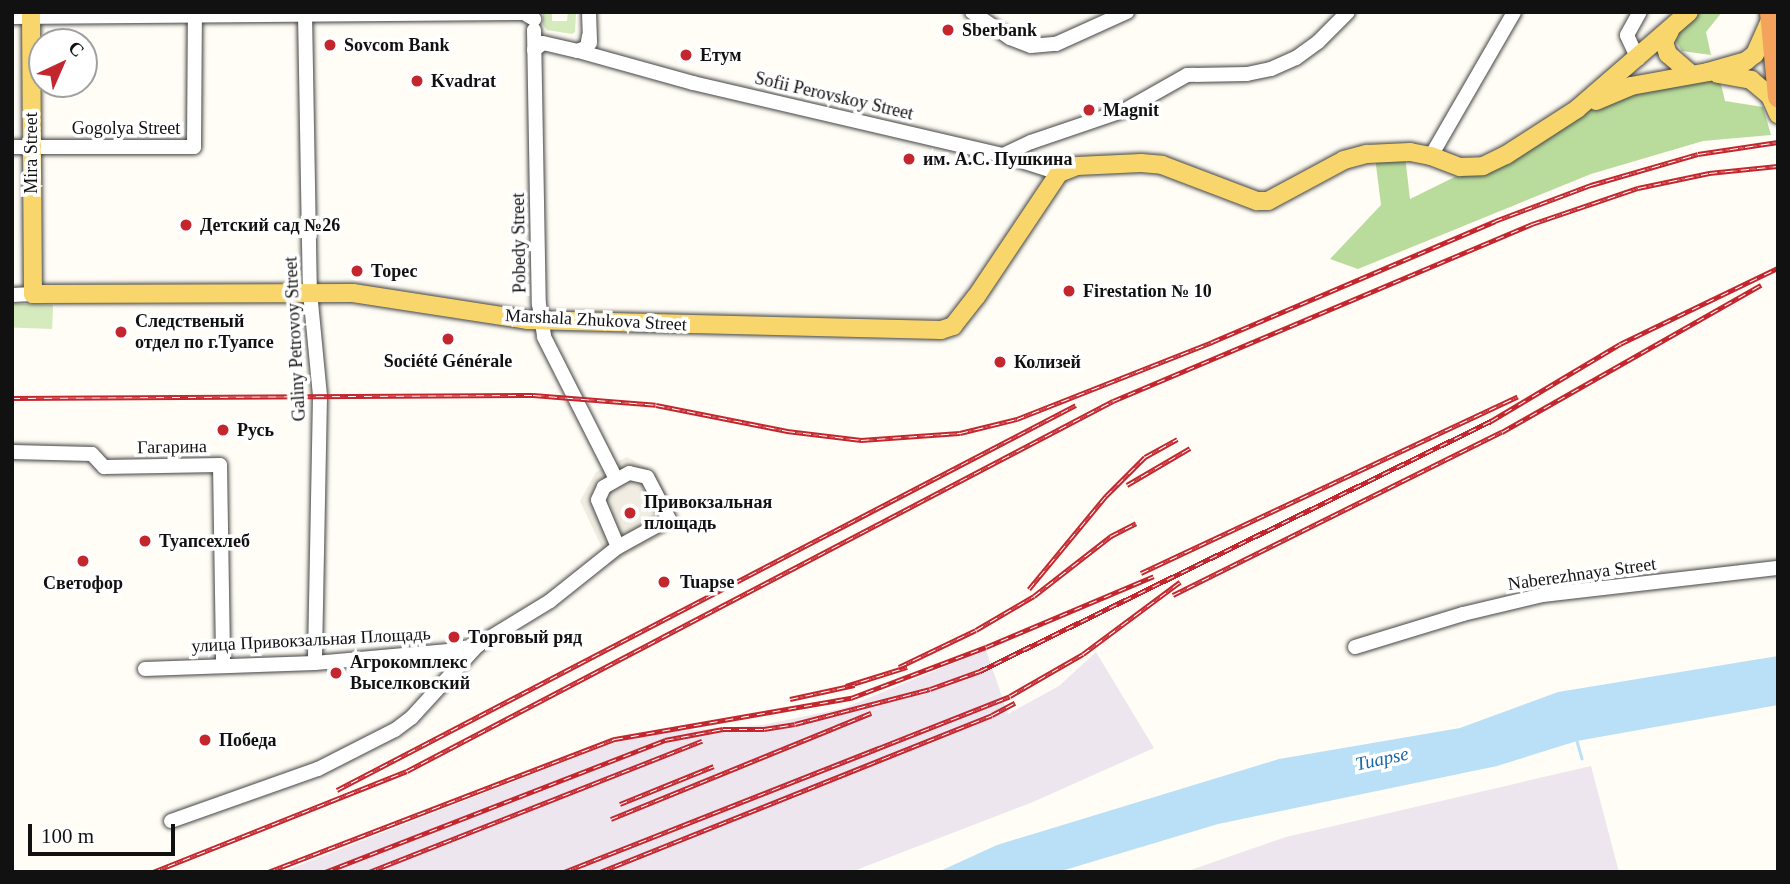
<!DOCTYPE html>
<html>
<head>
<meta charset="utf-8">
<style>
	body { margin:0 }
	#map { position:relative; width:1790px; height:884px; overflow:hidden; background:#fffdf5; font-family:Georgia,serif }
	div>[style] { position:absolute }
	.industrial>* { inset:0; background:#eee6ef }
	.green>* { inset:0; background:#d5ebbd; transform-origin:0 0 }
	.forest>* { inset:0; background:#b9dc9c }
	.plaza>* { inset:0; background:#f1ede2 }
	.water>* { inset:0; background:#b9e0f7 }
	.stream>* { height:2.5px; margin:-1.25px; padding:0 1.25px; transform-origin:1.25px; border-radius:1.25px; background:#b9e0f7 }
	.roads { filter:drop-shadow(0 0 2px #444) drop-shadow(0 0 2px #444) }
	.minor>* { height:14px; margin:-7px; padding:0 7px; transform-origin:7px; border-radius:7px; background:#fff }
	.major>* { height:18px; margin:-9px; padding:0 9px; transform-origin:9px; border-radius:9px; background:#f9d66b }
	.highway>* { height:21px; margin:-10.5px; padding:0 10.5px; transform-origin:10.5px; border-radius:10.5px; background:#f5a25d }
	.rail>* { height:5px; margin-top:-2.5px; transform-origin:0; background:repeating-linear-gradient(90deg,#fff 0 8px,#c4262e 0 16px); box-sizing:border-box; border-block:2px solid #c4262e }
	.dots>* { width:19px; height:19px; translate:-50% -50%; box-sizing:border-box; border:4px solid #fff; border-radius:50% }
	span { translate:-50% -50%; white-space:nowrap; text-align:center; line-height:1.15; -webkit-text-stroke:7px #fff; paint-order:stroke }
	.poi-label { font-size:18px; color:#111; font-weight:700 }
	.left { translate:0 -50%; text-align:left }
	.street-label { font-size:18px; color:#111 }
	.water-label { font-size:19px; color:#1768a6; font-style:italic }
	.frame { position:absolute; inset:0; border:14px solid #111; pointer-events:none }
	.north { position:absolute; left:28px; top:28px; width:70px; height:70px; box-sizing:border-box; background:#fff; border:2px solid #a0a0a0; border-radius:50%; rotate:44deg; font-size:19px; font-weight:700; line-height:28px; text-align:center; color:#111 }
	.north::after { content:''; display:block; margin:auto; width:24px; height:32px; background:#c4262e; clip-path:polygon(50% 0,100% 100%,50% 72%,0 100%) }
	.scale { position:absolute; left:28px; top:824px; width:147px; height:32px; box-sizing:border-box; border:4px solid #111; border-top:0; padding-left:9px; font-size:21px; line-height:24px; white-space:nowrap; color:#111; -webkit-text-stroke:5px #fff; paint-order:stroke }
</style>
</head>
<body>
<div id="map">
	<div class="industrial">
		<i style="clip-path:polygon(986px 650px,1008px 714px,1059px 686px,1096px 652px,1154px 748px,1033px 802px,851px 872px,282px 872px,615px 742px,677px 731px,763px 725px,844px 708px)"></i>
		<i style="clip-path:polygon(1591px 766px,1619px 872px,1185px 872px,1286px 837px)"></i>
	</div>
	<div class="green">
		<i style="clip-path:polygon(543px 12px,552px 12px,552px 21px,567px 21px,568px 12px,576px 12px,575px 32px,572px 34px,547px 30px,543px 25px)"></i>
		<i style="left:53px;top:305px;width:24px;height:41px;rotate:92deg"></i>
	</div>
	<div class="forest">
		<i style="clip-path:polygon(1695px 12px,1722px 12px,1706px 32px,1711px 55px,1682px 51px,1672px 35px)"></i>
		<i style="clip-path:polygon(1720px 80px,1725px 101px,1763px 107px,1771px 135px,1703px 141px,1591px 174px,1358px 269px,1330px 259px,1381px 205px,1375px 157px,1405px 156px,1410px 199px,1633px 89px,1682px 81px)"></i>
	</div>
	<div class="plaza">
		<i style="clip-path:polygon(627px 457px,656px 473px,681px 525px,610px 565px,580px 501px,596px 472px)"></i>
	</div>
	<div class="water">
		<i style="clip-path:polygon(1778px 656px,1778px 705px,1577px 741px,1497px 766px,1218px 824px,1058px 872px,938px 872px,997px 845px,1279px 759px,1460px 728px,1558px 692px)"></i>
	</div>
	<div class="stream">
		<i style="left:1577px;top:741px;width:18px;rotate:74deg"></i>
	</div>
	<div class="roads">
		<div class="minor">
			<i style="left:589px;top:12px;width:31px;rotate:88deg"></i>
			<i style="left:972px;top:12px;width:46px;rotate:34.4deg"></i>
			<i style="left:1010px;top:38px;width:22px;rotate:21deg"></i>
			<i style="left:1031px;top:46px;width:25px;rotate:-5deg"></i>
			<i style="left:1056px;top:44px;width:78px;rotate:-24.3deg"></i>
			<i style="left:305px;top:13px;width:279px;rotate:89deg"></i>
			<i style="left:310px;top:292px;width:104px;rotate:84.5deg"></i>
			<i style="left:320px;top:396px;width:267px;rotate:91.1deg"></i>
			<i style="left:12px;top:17px;width:512px;rotate:-0.45deg"></i>
			<i style="left:524px;top:13px;width:12px;rotate:31deg"></i>
			<i style="left:534px;top:30px;width:274px;rotate:89deg"></i>
			<i style="left:539px;top:304px;width:33px;rotate:81deg"></i>
			<i style="left:544px;top:337px;width:159px;rotate:63.1deg"></i>
			<i style="left:534px;top:50px;width:11px;rotate:-38deg"></i>
			<i style="left:543px;top:43px;width:36px;rotate:13deg"></i>
			<i style="left:578px;top:51px;width:10px;rotate:-24deg"></i>
			<i style="left:587px;top:47px;width:11px;rotate:-80deg"></i>
			<i style="left:578px;top:51px;width:119px;rotate:15.5deg"></i>
			<i style="left:693px;top:83px;width:318px;rotate:13.1deg"></i>
			<i style="left:1003px;top:155px;width:59px;rotate:17.8deg"></i>
			<i style="left:1638px;top:59px;width:26px;rotate:-115deg"></i>
			<i style="left:1627px;top:35px;width:26px;rotate:-61deg"></i>
			<i style="left:12px;top:147px;width:182px"></i>
			<i style="left:194px;top:147px;width:130px;rotate:-89.6deg"></i>
			<i style="left:1003px;top:155px;width:31px;rotate:-25deg"></i>
			<i style="left:1031px;top:142px;width:99px;rotate:-18.8deg"></i>
			<i style="left:1125px;top:110px;width:71px;rotate:-29.4deg"></i>
			<i style="left:1187px;top:75px;width:60px;rotate:-1deg"></i>
			<i style="left:1247px;top:74px;width:25px;rotate:-12deg"></i>
			<i style="left:1271px;top:69px;width:27px;rotate:-24deg"></i>
			<i style="left:1296px;top:58px;width:27px;rotate:-36deg"></i>
			<i style="left:1318px;top:42px;width:42px;rotate:-45deg"></i>
			<i style="left:1431px;top:156px;width:166px;rotate:-60deg"></i>
			<i style="left:12px;top:295px;width:21px;rotate:-3deg"></i>
			<i style="left:12px;top:452px;width:80px;rotate:1.4deg"></i>
			<i style="left:92px;top:454px;width:18px;rotate:47deg"></i>
			<i style="left:104px;top:467px;width:116px;rotate:-1deg"></i>
			<i style="left:220px;top:465px;width:201px;rotate:89.1deg"></i>
			<i style="left:1355px;top:647px;width:113px;rotate:-17deg"></i>
			<i style="left:1463px;top:614px;width:82px;rotate:-13.4deg"></i>
			<i style="left:1543px;top:595px;width:237px;rotate:-6.6deg"></i>
			<i style="left:145px;top:669px;width:170px;rotate:-2deg"></i>
			<i style="left:315px;top:663px;width:134px;rotate:-5.2deg"></i>
			<i style="left:448px;top:651px;width:31px;rotate:-11deg"></i>
			<i style="left:478px;top:645px;width:84px;rotate:-31.4deg"></i>
			<i style="left:550px;top:601px;width:87px;rotate:-38.5deg"></i>
			<i style="left:618px;top:547px;width:58px;rotate:-28.8deg"></i>
			<i style="left:669px;top:519px;width:47px;rotate:-117.6deg"></i>
			<i style="left:647px;top:477px;width:18px;rotate:-167deg"></i>
			<i style="left:629px;top:473px;width:29px;rotate:151deg"></i>
			<i style="left:604px;top:487px;width:14px;rotate:115deg"></i>
			<i style="left:598px;top:500px;width:51px;rotate:66.9deg"></i>
			<i style="left:171px;top:821px;width:156px;rotate:-19.5deg"></i>
			<i style="left:318px;top:769px;width:86px;rotate:-26.9deg"></i>
			<i style="left:395px;top:730px;width:21px;rotate:-37deg"></i>
			<i style="left:412px;top:717px;width:98px;rotate:-47.5deg"></i>
		</div>
		<div class="major">
			<i style="left:31px;top:12px;width:282px;rotate:89.6deg"></i>
			<i style="left:33px;top:294px;width:320px;rotate:-0.2deg"></i>
			<i style="left:353px;top:293px;width:176px;rotate:8.8deg"></i>
			<i style="left:527px;top:320px;width:414px;rotate:1.4deg"></i>
			<i style="left:941px;top:330px;width:13px;rotate:-18deg"></i>
			<i style="left:953px;top:326px;width:37px;rotate:-52deg"></i>
			<i style="left:976px;top:297px;width:149px;rotate:-56.2deg"></i>
			<i style="left:1059px;top:173px;width:19px;rotate:-21deg"></i>
			<i style="left:1077px;top:166px;width:64px;rotate:-2.7deg"></i>
			<i style="left:1141px;top:163px;width:21px;rotate:5deg"></i>
			<i style="left:1162px;top:165px;width:102px;rotate:20.8deg"></i>
			<i style="left:1257px;top:201px;width:11px"></i>
			<i style="left:1268px;top:201px;width:86px;rotate:-28.3deg"></i>
			<i style="left:1344px;top:160px;width:24px;rotate:-15deg"></i>
			<i style="left:1367px;top:154px;width:43px;rotate:-2.7deg"></i>
			<i style="left:1410px;top:152px;width:21px;rotate:11deg"></i>
			<i style="left:1431px;top:156px;width:31px;rotate:21deg"></i>
			<i style="left:1460px;top:167px;width:23px;rotate:-2deg"></i>
			<i style="left:1483px;top:166px;width:25px;rotate:-26deg"></i>
			<i style="left:1506px;top:155px;width:85px;rotate:-32.9deg"></i>
			<i style="left:1577px;top:109px;width:148px;rotate:-40.9deg"></i>
			<i style="left:1670px;top:31px;width:13px;rotate:119deg"></i>
			<i style="left:1664px;top:42px;width:13px;rotate:72deg"></i>
			<i style="left:1668px;top:54px;width:30px;rotate:41deg"></i>
			<i style="left:1718px;top:74px;width:34px;rotate:10deg"></i>
			<i style="left:1751px;top:80px;width:25px;rotate:40deg"></i>
			<i style="left:1770px;top:96px;width:20px;rotate:66deg"></i>
			<i style="left:1596px;top:101px;width:38px;rotate:-23deg"></i>
			<i style="left:1631px;top:86px;width:78px;rotate:-10.3deg"></i>
			<i style="left:1708px;top:72px;width:40px;rotate:-16deg"></i>
			<i style="left:1746px;top:61px;width:11px;rotate:-38deg"></i>
			<i style="left:1755px;top:54px;width:36px;rotate:-66deg"></i>
		</div>
		<div class="highway">
			<i style="left:1770px;top:12px;width:85px;rotate:84.6deg"></i>
		</div>
	</div>
	<div class="rail">
		<i style="left:12px;top:398px;width:521px;rotate:-0.33deg"></i>
		<i style="left:533px;top:395px;width:123px;rotate:4.6deg"></i>
		<i style="left:656px;top:405px;width:134px;rotate:11.2deg"></i>
		<i style="left:787px;top:431px;width:75px;rotate:6.9deg"></i>
		<i style="left:861px;top:440px;width:99px;rotate:-4deg"></i>
		<i style="left:960px;top:433px;width:59px;rotate:-13.8deg"></i>
		<i style="left:1017px;top:419px;width:210px;rotate:-21.5deg"></i>
		<i style="left:1212px;top:342px;width:308px;rotate:-23.1deg"></i>
		<i style="left:1495px;top:221px;width:103px;rotate:-20.6deg"></i>
		<i style="left:1591px;top:185px;width:111px;rotate:-16.2deg"></i>
		<i style="left:1698px;top:154px;width:81px;rotate:-8.5deg"></i>
		<i style="left:1127px;top:485px;width:73px;rotate:-30.4deg"></i>
		<i style="left:1141px;top:573px;width:416px;rotate:-25.1deg"></i>
		<i style="left:1029px;top:589px;width:121px;rotate:-50.4deg"></i>
		<i style="left:1106px;top:496px;width:55px;rotate:-45deg"></i>
		<i style="left:1145px;top:457px;width:37px;rotate:-29deg"></i>
		<i style="left:1173px;top:595px;width:367px;rotate:-26.4deg"></i>
		<i style="left:1502px;top:432px;width:298px;rotate:-29.6deg"></i>
		<i style="left:899px;top:667px;width:85px;rotate:-25.7deg"></i>
		<i style="left:976px;top:630px;width:67px;rotate:-30.4deg"></i>
		<i style="left:1034px;top:596px;width:98px;rotate:-37.9deg"></i>
		<i style="left:1111px;top:536px;width:28px;rotate:-27deg"></i>
		<i style="left:846px;top:686px;width:64px;rotate:-17.3deg"></i>
		<i style="left:790px;top:699px;width:66px;rotate:-12.2deg"></i>
		<i style="left:337px;top:790px;width:833px;rotate:-27.52deg"></i>
		<i style="left:620px;top:804px;width:101px;rotate:-22deg"></i>
		<i style="left:611px;top:819px;width:281px;rotate:-22.2deg"></i>
		<i style="left:153px;top:872px;width:273px;rotate:-21.7deg"></i>
		<i style="left:407px;top:771px;width:797px;rotate:-27.66deg"></i>
		<i style="left:1113px;top:401px;width:455px;rotate:-22.9deg"></i>
		<i style="left:1532px;top:224px;width:112px;rotate:-18.8deg"></i>
		<i style="left:1638px;top:188px;width:73px;rotate:-11.9deg"></i>
		<i style="left:1709px;top:173px;width:69px;rotate:-5.8deg"></i>
		<i style="left:268px;top:872px;width:372px;rotate:-21deg"></i>
		<i style="left:615px;top:739px;width:240px;rotate:-9.9deg"></i>
		<i style="left:851px;top:698px;width:144px;rotate:-20.7deg"></i>
		<i style="left:986px;top:647px;width:182px;rotate:-22.9deg"></i>
		<i style="left:325px;top:872px;width:365px;rotate:-21.2deg"></i>
		<i style="left:665px;top:740px;width:59px;rotate:-10.7deg"></i>
		<i style="left:723px;top:729px;width:41px"></i>
		<i style="left:764px;top:729px;width:31px;rotate:-9deg"></i>
		<i style="left:795px;top:724px;width:139px;rotate:-14.5deg"></i>
		<i style="left:930px;top:689px;width:53px;rotate:-19.8deg"></i>
		<i style="left:980px;top:671px;width:569px;rotate:-26.07deg"></i>
		<i style="left:1491px;top:421px;width:150px;rotate:-30.8deg"></i>
		<i style="left:1620px;top:344px;width:175px;rotate:-25.7deg"></i>
		<i style="left:369px;top:872px;width:358px;rotate:-21.5deg"></i>
		<i style="left:564px;top:872px;width:479px;rotate:-21.5deg"></i>
		<i style="left:1010px;top:696px;width:84px;rotate:-29.9deg"></i>
		<i style="left:1083px;top:654px;width:121px;rotate:-36.6deg"></i>
		<i style="left:600px;top:872px;width:422px;rotate:-21.8deg"></i>
		<i style="left:992px;top:715px;width:26px;rotate:-28deg"></i>
	</div>
	<div class="dots">
		<i style="left:948px;top:30px;background:#c4262e"></i>
		<i style="left:330px;top:45px;background:#c4262e"></i>
		<i style="left:686px;top:55px;background:#c4262e"></i>
		<i style="left:417px;top:81px;background:#c4262e"></i>
		<i style="left:1089px;top:110px;background:#c4262e"></i>
		<i style="left:909px;top:159px;background:#c4262e"></i>
		<i style="left:186px;top:225px;background:#c4262e"></i>
		<i style="left:357px;top:271px;background:#c4262e"></i>
		<i style="left:1069px;top:291px;background:#c4262e"></i>
		<i style="left:121px;top:332px;background:#c4262e"></i>
		<i style="left:448px;top:339px;background:#c4262e"></i>
		<i style="left:1000px;top:362px;background:#c4262e"></i>
		<i style="left:223px;top:430px;background:#c4262e"></i>
		<i style="left:630px;top:513px;background:#c4262e"></i>
		<i style="left:145px;top:541px;background:#c4262e"></i>
		<i style="left:83px;top:561px;background:#c4262e"></i>
		<i style="left:664px;top:582px;background:#c4262e"></i>
		<i style="left:454px;top:637px;background:#c4262e"></i>
		<i style="left:336px;top:673px;background:#c4262e"></i>
		<i style="left:205px;top:740px;background:#c4262e"></i>
	</div>
	<div class="poi-label">
		<span class="left" style="left:962px;top:30px">Sberbank</span>
		<span class="left" style="left:344px;top:45px">Sovcom Bank</span>
		<span class="left" style="left:700px;top:55px">Етум</span>
		<span class="left" style="left:431px;top:81px">Kvadrat</span>
		<span class="left" style="left:1103px;top:110px">Magnit</span>
		<span class="left" style="left:923px;top:159px">им. А.С. Пушкина</span>
		<span class="left" style="left:200px;top:225px">Детский сад №26</span>
		<span class="left" style="left:371px;top:271px">Торес</span>
		<span class="left" style="left:1083px;top:291px">Firestation № 10</span>
		<span class="left" style="left:135px;top:332px">Следственый<br>отдел по г.Туапсе</span>
		<span style="left:448px;top:361px">Société Générale</span>
		<span class="left" style="left:1014px;top:362px">Колизей</span>
		<span class="left" style="left:237px;top:430px">Русь</span>
		<span class="left" style="left:644px;top:513px">Привокзальная<br>площадь</span>
		<span class="left" style="left:159px;top:541px">Туапсехлеб</span>
		<span class="left" style="left:680px;top:582px">Tuapse</span>
		<span style="left:83px;top:583px">Светофор</span>
		<span class="left" style="left:468px;top:637px">Торговый ряд</span>
		<span class="left" style="left:350px;top:673px">Агрокомплекс<br>Выселковский</span>
		<span class="left" style="left:219px;top:740px">Победа</span>
	</div>
	<div class="street-label">
		<span style="left:834px;top:96px;rotate:13deg">Sofii Perovskoy Street</span>
		<span style="left:126px;top:128px">Gogolya Street</span>
		<span style="left:31px;top:153px;rotate:-90deg">Mira Street</span>
		<span style="left:519px;top:243px;rotate:-91deg">Pobedy Street</span>
		<span style="left:596px;top:320px;rotate:3deg">Marshala Zhukova Street</span>
		<span style="left:295px;top:339px;rotate:-93deg">Galiny Petrovoy Street</span>
		<span style="left:172px;top:447px;rotate:-1deg">Гагарина</span>
		<span style="left:1582px;top:574px;rotate:-8deg">Naberezhnaya Street</span>
		<span style="left:311px;top:640px;rotate:-3deg">улица Привокзальная Площадь</span>
	</div>
	<div class="water-label">
		<span style="left:1382px;top:759px;rotate:-12deg">Tuapse</span>
	</div>
	<div class="frame"></div>
	<div class="north">С</div>
	<div class="scale">100 m</div>
</div>
</body>
</html>
